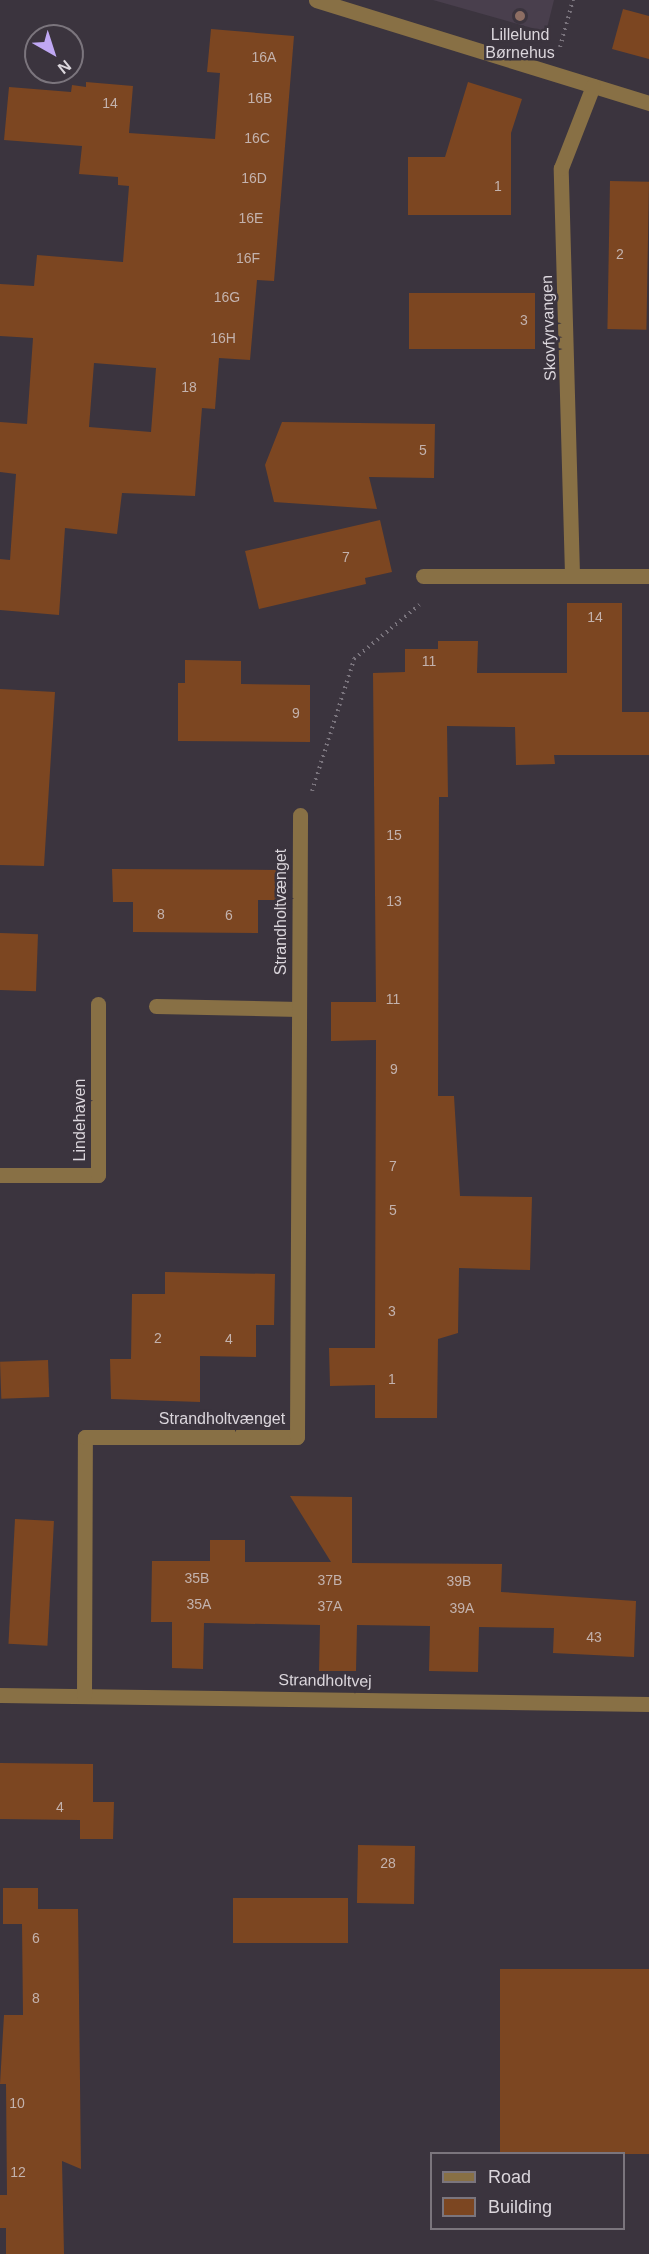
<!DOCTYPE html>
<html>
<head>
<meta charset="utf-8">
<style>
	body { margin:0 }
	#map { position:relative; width:649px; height:2254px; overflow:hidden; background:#3b343e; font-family:Helvetica,sans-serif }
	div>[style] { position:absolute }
	.built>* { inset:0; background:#493f4d }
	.building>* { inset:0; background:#7c4621; transform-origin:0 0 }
	.path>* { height:4px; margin-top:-2px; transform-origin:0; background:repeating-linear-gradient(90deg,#7a747d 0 1.5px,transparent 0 6px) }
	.minor>* { height:15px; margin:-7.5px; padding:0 7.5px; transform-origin:7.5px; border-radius:7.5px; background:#887045 }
	.dots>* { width:16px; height:16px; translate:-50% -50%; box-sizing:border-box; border:3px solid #3b343e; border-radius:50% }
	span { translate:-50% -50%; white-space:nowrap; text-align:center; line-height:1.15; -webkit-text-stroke:5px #3b343e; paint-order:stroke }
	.number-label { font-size:14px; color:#c3b2ad }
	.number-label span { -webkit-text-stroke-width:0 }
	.poi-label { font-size:16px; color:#dbd6dc }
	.street-label { font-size:16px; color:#dbd6dc }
	.legend { position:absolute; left:430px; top:2152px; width:195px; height:78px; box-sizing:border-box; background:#3b343e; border:2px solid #7b757d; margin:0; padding:8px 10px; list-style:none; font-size:18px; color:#dbd6dc }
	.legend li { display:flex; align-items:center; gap:12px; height:30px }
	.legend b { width:30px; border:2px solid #7b757d }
	.north { position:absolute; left:24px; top:24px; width:60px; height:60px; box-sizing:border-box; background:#3b343e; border:2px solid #7b757d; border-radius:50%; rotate:141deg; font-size:16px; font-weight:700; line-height:24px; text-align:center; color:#dbd6dc }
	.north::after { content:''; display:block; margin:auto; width:21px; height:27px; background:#c0a8f4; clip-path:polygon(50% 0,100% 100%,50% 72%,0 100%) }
</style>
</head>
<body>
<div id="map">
	<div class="built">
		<i style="clip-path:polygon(433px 0,554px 0,546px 32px)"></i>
	</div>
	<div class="building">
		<i style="clip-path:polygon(623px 9px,649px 16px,649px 59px,612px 49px)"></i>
		<i style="clip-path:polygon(evenodd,211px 29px,294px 36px,274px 281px,257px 280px,250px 360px,219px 358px,215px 409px,202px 408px,195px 496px,122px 493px,117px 534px,65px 528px,59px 615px,0 610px,0 559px,10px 560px,16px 474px,0 472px,0 422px,27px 424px,33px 338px,0 336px,0 284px,34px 286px,37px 255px,123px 262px,129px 186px,118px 185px,118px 177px,79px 174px,82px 146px,4px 140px,9px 87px,71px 92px,72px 85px,86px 87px,86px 82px,133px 86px,129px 133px,215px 139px,220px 73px,207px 72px,211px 29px,94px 363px,156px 368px,151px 432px,89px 427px,94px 363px)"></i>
		<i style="clip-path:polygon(468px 82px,522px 99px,511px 133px,511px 215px,408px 215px,408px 157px,445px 157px)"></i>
		<i style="left:610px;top:181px;width:39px;height:148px;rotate:1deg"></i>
		<i style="left:409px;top:293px;width:126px;height:56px"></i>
		<i style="clip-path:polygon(282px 422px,435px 424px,434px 478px,369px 477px,377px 509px,274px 502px,265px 465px)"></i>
		<i style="clip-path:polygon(380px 520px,392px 572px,365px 578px,366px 584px,259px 609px,245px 551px)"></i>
		<i style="clip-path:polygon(567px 603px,622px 603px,622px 712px,649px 712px,649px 755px,554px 755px,555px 764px,516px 765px,515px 727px,447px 726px,448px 797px,439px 797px,438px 1096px,454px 1096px,460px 1196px,532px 1197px,530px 1270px,459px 1268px,458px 1333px,438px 1339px,437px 1418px,375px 1418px,375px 1385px,330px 1386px,329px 1348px,375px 1348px,376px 1040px,331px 1041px,331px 1002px,376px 1002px,373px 673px,405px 672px,405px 649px,438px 649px,438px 641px,478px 641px,477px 673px,567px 673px)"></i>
		<i style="clip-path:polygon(185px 660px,241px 661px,241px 684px,310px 685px,310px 742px,178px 741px,178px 683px,185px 683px)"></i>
		<i style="clip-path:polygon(0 689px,55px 692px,44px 866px,0 865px)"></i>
		<i style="clip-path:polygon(112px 869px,279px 870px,279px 900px,258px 900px,258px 933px,133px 932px,133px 902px,113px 902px)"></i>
		<i style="left:0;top:933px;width:38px;height:57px;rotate:2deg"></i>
		<i style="clip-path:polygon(165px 1272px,275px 1274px,274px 1325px,256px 1325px,256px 1357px,200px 1356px,200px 1402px,111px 1399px,110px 1359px,131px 1359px,132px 1294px,165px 1294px)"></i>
		<i style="left:48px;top:1360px;width:37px;height:48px;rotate:88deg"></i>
		<i style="clip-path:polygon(290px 1496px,352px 1497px,352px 1563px,502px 1564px,501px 1592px,636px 1601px,634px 1657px,553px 1653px,554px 1628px,479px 1627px,478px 1672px,429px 1671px,430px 1626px,357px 1625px,356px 1671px,319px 1671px,320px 1625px,204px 1623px,203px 1669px,172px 1668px,172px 1622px,151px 1622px,152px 1561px,210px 1561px,210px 1540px,245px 1540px,245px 1562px,331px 1562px)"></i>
		<i style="left:15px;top:1519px;width:39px;height:125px;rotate:3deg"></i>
		<i style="clip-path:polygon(0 1763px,93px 1764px,93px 1802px,114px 1802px,113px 1839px,80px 1839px,80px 1820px,0 1819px)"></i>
		<i style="left:358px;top:1845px;width:57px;height:58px;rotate:1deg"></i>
		<i style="clip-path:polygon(3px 1888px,38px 1888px,38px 1909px,78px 1909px,81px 2169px,62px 2161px,64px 2254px,6px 2254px,6px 2228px,0 2228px,0 2195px,7px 2195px,6px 2084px,0 2084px,4px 2015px,23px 2015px,22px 1924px,3px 1924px)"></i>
		<i style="left:233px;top:1898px;width:115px;height:45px"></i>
		<i style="left:500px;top:1969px;width:149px;height:185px"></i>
	</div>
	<div class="path">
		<i style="left:560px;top:47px;width:49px;rotate:-74.5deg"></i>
		<i style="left:312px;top:791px;width:139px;rotate:-72.3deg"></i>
		<i style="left:354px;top:659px;width:85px;rotate:-39.7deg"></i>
	</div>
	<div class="minor">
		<i style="left:316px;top:0;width:349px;rotate:17.2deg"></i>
		<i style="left:572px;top:574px;width:406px;rotate:-91.6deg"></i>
		<i style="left:561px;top:168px;width:88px;rotate:-68.7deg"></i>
		<i style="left:423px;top:576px;width:226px"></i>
		<i style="left:156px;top:1006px;width:143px;rotate:1.2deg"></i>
		<i style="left:0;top:1175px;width:98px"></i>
		<i style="left:98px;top:1175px;width:171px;rotate:-90deg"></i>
		<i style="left:0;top:1695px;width:649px;rotate:0.79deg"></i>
		<i style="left:84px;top:1696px;width:259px;rotate:-89.8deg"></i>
		<i style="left:85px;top:1437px;width:212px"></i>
		<i style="left:297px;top:1437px;width:622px;rotate:-89.72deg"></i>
	</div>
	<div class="dots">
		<i style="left:520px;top:16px;background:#8d6e63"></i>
	</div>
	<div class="number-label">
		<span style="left:264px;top:57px">16A</span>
		<span style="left:260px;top:98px">16B</span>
		<span style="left:110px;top:103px">14</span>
		<span style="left:257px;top:138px">16C</span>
		<span style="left:254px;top:178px">16D</span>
		<span style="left:498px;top:186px">1</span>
		<span style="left:251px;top:218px">16E</span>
		<span style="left:620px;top:254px">2</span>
		<span style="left:248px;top:258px">16F</span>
		<span style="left:227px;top:297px">16G</span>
		<span style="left:524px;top:320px">3</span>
		<span style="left:223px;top:338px">16H</span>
		<span style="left:189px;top:387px">18</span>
		<span style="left:423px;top:450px">5</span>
		<span style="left:346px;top:557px">7</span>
		<span style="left:595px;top:617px">14</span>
		<span style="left:429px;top:661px">11</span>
		<span style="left:296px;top:713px">9</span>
		<span style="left:394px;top:835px">15</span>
		<span style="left:394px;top:901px">13</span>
		<span style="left:161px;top:914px">8</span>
		<span style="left:229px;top:915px">6</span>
		<span style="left:393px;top:999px">11</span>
		<span style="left:394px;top:1069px">9</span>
		<span style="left:393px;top:1166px">7</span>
		<span style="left:393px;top:1210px">5</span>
		<span style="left:392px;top:1311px">3</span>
		<span style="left:158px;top:1338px">2</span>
		<span style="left:229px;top:1339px">4</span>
		<span style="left:392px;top:1379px">1</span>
		<span style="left:197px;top:1578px">35B</span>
		<span style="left:330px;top:1580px">37B</span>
		<span style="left:459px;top:1581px">39B</span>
		<span style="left:199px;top:1604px">35A</span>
		<span style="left:330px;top:1606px">37A</span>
		<span style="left:462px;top:1608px">39A</span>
		<span style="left:594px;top:1637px">43</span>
		<span style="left:60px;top:1807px">4</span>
		<span style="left:388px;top:1863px">28</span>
		<span style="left:36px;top:1938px">6</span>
		<span style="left:36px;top:1998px">8</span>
		<span style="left:17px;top:2103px">10</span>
		<span style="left:18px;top:2172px">12</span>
	</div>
	<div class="poi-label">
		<span style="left:520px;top:44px">Lillelund<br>Børnehus</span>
	</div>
	<div class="street-label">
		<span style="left:549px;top:328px;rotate:-92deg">Skovfyrvangen</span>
		<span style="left:281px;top:912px;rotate:-90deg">Strandholtvænget</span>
		<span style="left:80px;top:1120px;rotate:-90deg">Lindehaven</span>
		<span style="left:222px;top:1419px">Strandholtvænget</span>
		<span style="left:325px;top:1681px;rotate:1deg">Strandholtvej</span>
	</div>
	<ul class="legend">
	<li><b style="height:8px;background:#887045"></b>Road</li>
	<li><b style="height:16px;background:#7c4621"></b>Building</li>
	</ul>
	<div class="north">N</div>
</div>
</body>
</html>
